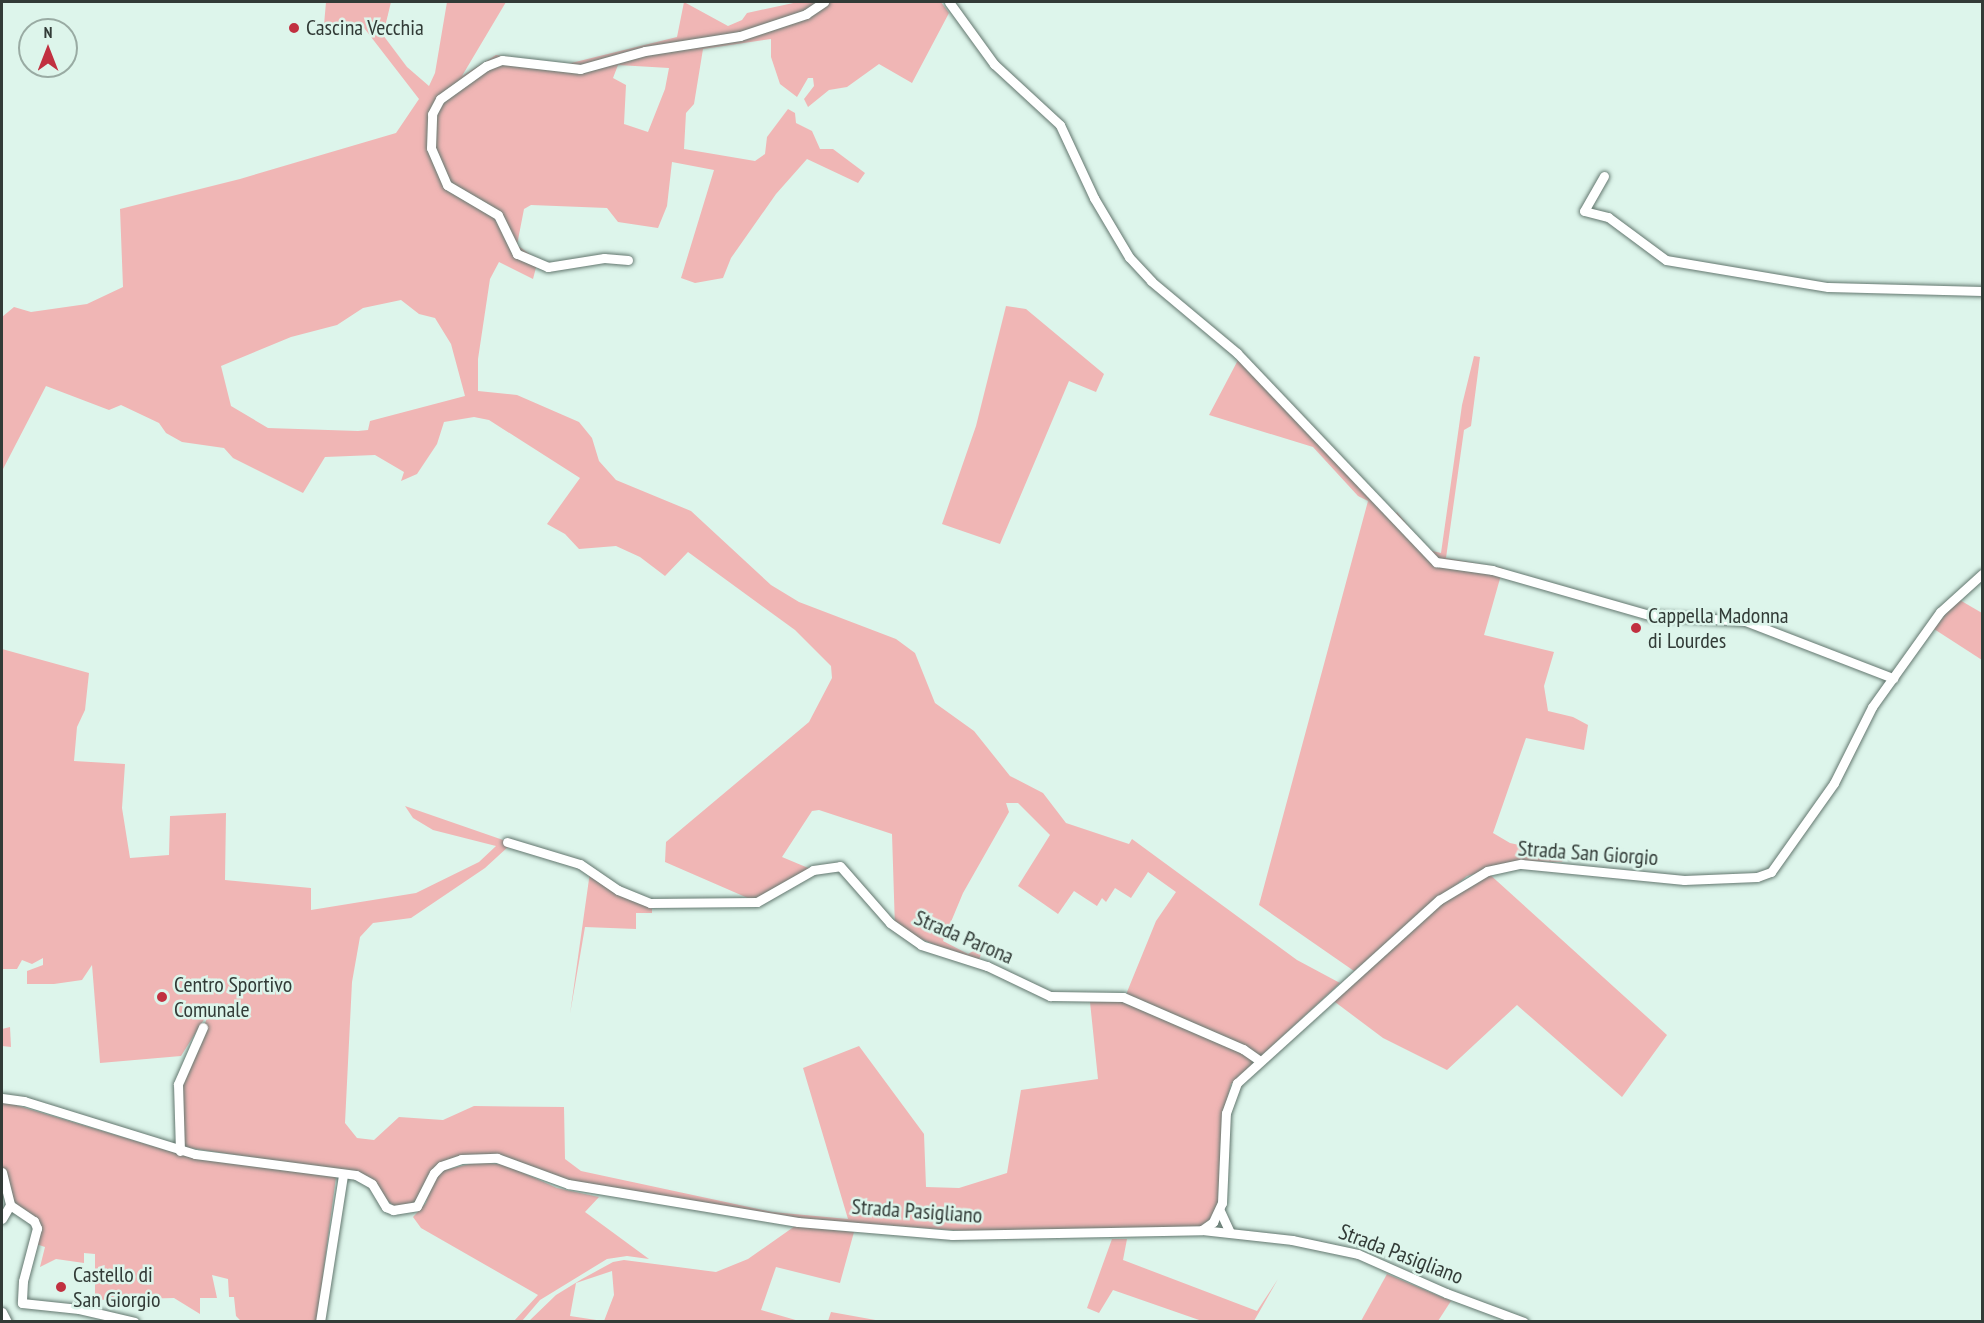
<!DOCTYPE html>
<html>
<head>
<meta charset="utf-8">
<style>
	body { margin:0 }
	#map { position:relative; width:1984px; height:1323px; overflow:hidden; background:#ddf5eb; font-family:"PT Sans Narrow",sans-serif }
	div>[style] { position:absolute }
	.green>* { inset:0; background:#f0b6b5 }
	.roads { filter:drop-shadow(0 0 2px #63776f) drop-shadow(0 0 2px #63776f) }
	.minor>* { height:9px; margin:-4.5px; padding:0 4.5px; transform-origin:4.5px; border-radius:4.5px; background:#fff }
	.dots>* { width:16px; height:16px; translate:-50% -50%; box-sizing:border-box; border:3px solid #ddf5eb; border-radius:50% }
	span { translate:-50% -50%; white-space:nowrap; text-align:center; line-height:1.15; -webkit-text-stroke:5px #ddf5eb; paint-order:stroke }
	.poi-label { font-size:22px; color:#323b37 }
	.left { translate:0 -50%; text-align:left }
	.street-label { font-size:22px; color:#323b37 }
	.frame { position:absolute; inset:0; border:3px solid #323b37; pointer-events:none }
	.north { position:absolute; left:18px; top:18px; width:60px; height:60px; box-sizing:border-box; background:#ddf5eb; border:2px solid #99aba3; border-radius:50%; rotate:0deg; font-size:16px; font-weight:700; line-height:24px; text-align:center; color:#323b37 }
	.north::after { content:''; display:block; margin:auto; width:21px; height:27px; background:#c13040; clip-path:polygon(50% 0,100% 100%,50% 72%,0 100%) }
</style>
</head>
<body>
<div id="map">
	<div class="green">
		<i style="clip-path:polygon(evenodd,326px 2px,391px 2px,383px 35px,407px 67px,429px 86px,435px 73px,447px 2px,506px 2px,462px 76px,496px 55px,563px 65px,677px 37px,684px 2px,728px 26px,742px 20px,747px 13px,798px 2px,941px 2px,949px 13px,912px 83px,879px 64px,847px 87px,829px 90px,808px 107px,804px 99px,814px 86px,813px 78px,808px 78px,797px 97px,780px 84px,771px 57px,771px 39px,703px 49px,694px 104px,686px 113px,684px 149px,755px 161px,765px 154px,767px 137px,788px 109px,795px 113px,796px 123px,812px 131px,820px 149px,833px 149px,865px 173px,858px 183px,807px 159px,776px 194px,731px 258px,723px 278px,695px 283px,681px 278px,714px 170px,672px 162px,667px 206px,658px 228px,618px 222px,607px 208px,531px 205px,524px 209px,517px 245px,538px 260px,533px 279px,499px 262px,490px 279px,478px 359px,478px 391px,517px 395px,579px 422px,592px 438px,599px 461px,616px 480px,691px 511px,771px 585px,799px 602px,896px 639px,915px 653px,935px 703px,974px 731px,1010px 776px,1043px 793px,1066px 823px,1129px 844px,1132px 839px,1297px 960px,1340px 983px,1231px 1084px,1222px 1121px,1218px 1205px,1211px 1220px,1199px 1230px,993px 1233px,799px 1219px,569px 1182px,490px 1155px,441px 1163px,419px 1198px,409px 1207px,396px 1208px,380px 1194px,371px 1178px,361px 1174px,183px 1147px,178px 1095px,210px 1010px,181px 1056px,100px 1063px,92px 965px,82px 980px,54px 984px,27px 984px,27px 971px,43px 965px,43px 958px,32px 964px,22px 960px,17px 969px,2px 969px,2px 649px,89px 673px,85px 710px,77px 727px,74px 761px,125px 764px,122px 808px,130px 858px,169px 855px,170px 816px,226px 813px,225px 880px,311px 888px,311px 910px,416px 893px,479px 862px,496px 846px,433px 830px,413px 818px,405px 806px,506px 841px,509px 846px,485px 868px,411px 918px,373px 923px,360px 937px,352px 982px,345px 1123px,357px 1138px,374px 1140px,399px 1117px,443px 1120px,474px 1106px,564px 1107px,565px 1159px,581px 1171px,772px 1212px,848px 1219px,803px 1068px,859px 1046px,924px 1134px,926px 1187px,959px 1188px,1007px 1173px,1021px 1090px,1098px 1079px,1090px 1002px,1093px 998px,1127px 1001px,1127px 992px,1156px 921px,1176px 892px,1148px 872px,1131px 898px,1115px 888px,1106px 902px,1102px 898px,1097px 906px,1074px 891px,1058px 914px,1018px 886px,1050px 835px,1018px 803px,1006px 803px,1009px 812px,963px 893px,943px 941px,968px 954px,984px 945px,978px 963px,895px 928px,892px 834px,819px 810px,812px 811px,782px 857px,813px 870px,757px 902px,665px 862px,666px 842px,809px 722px,832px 678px,831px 666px,795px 630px,688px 552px,665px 576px,640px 557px,616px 546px,579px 549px,565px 534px,547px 524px,580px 478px,489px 420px,474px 417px,444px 422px,437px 444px,417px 474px,401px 481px,404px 472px,375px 455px,325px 457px,303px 493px,233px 458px,224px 448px,182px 442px,166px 433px,159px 423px,121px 405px,109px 410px,46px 386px,2px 471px,2px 317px,14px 307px,31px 312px,87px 304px,123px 287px,120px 209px,240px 179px,396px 133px,419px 99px,361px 24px,324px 25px,326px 2px,618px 65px,669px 68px,665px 89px,648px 132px,624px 124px,626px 85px,613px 78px,618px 65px,326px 2px,401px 300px,419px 314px,435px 318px,451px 344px,465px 396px,370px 421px,368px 430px,358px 431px,268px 428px,231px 406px,221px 366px,291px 337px,337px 325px,363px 308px,401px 300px)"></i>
		<i style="clip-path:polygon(1006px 306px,1026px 309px,1104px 374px,1096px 392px,1069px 381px,1000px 544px,942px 524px,976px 426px)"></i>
		<i style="clip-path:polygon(1474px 356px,1480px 357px,1471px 426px,1464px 430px,1446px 558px,1503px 568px,1484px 635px,1554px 652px,1544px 686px,1548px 711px,1573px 717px,1588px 725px,1584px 750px,1526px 738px,1493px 833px,1510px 843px,1566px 855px,1562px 862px,1524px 861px,1467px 876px,1354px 971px,1259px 905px,1368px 501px,1358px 496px,1313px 447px,1209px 415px,1238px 360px,1391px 520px,1397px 512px,1428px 550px,1441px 553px,1462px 405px)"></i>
		<i style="clip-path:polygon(1958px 599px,1982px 613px,1982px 660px,1934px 629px)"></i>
		<i style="clip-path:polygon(590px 872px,652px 906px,652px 913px,636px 913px,636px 929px,585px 927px,570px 1014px)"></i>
		<i style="clip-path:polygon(1487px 872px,1667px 1035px,1622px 1097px,1517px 1005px,1447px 1070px,1383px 1038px,1331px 999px,1441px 901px)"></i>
		<i style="clip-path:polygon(10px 1027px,11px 1047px,2px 1046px,2px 1029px)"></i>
		<i style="clip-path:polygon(2px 1101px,189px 1157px,336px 1177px,317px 1321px,241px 1321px,236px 1316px,234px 1297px,229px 1297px,228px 1279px,212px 1275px,217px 1298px,200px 1298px,200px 1314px,174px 1298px,95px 1300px,95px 1254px,84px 1253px,84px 1263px,56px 1259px,40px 1267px,45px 1247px,36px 1244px,38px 1223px,11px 1203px,2px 1168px)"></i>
		<i style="clip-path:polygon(478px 1162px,506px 1165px,557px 1188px,599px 1197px,585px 1212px,649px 1259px,627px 1256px,607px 1259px,540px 1300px,522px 1321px,514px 1321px,538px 1295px,421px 1228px,413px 1217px,426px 1203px,432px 1181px,441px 1171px)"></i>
		<i style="clip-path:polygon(795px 1226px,854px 1232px,840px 1283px,776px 1267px,761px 1310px,799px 1321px,604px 1321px,614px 1295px,612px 1271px,576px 1283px,570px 1316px,603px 1321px,528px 1322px,556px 1295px,582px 1279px,613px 1262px,624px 1260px,716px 1272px,748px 1259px)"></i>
		<i style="clip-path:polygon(1112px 1239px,1127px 1239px,1123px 1260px,1257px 1311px,1278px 1279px,1254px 1321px,1202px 1321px,1113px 1290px,1099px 1313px,1087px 1308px)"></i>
		<i style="clip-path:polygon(1387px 1274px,1451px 1301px,1438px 1321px,1361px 1321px)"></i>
		<i style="clip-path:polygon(831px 1312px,881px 1321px,828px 1321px)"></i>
	</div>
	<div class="roads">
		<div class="minor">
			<i style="left:949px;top:2px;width:77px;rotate:54deg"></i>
			<i style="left:994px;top:64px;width:90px;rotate:42.7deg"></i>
			<i style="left:1060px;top:125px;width:81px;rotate:65deg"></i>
			<i style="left:1094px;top:198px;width:69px;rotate:59.3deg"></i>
			<i style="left:1129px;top:257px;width:33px;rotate:47deg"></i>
			<i style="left:1151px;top:281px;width:112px;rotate:39.9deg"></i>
			<i style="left:1237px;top:353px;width:289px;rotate:46.4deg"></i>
			<i style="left:1436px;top:562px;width:57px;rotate:8.1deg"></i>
			<i style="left:1492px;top:570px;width:163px;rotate:16deg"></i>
			<i style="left:1649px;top:615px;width:96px;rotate:3.6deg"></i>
			<i style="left:1745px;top:621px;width:159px;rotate:21.1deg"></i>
			<i style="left:1604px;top:176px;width:40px;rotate:119.7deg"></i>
			<i style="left:1584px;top:211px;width:25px;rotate:14deg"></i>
			<i style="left:1608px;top:217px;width:72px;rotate:36.6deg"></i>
			<i style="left:1666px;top:260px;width:164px;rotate:9.5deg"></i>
			<i style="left:1828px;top:287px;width:154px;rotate:1.5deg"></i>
			<i style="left:628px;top:260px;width:24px;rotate:-175deg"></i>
			<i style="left:604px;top:258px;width:57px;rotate:170.9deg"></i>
			<i style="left:548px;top:267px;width:34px;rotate:-157deg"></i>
			<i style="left:517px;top:254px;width:43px;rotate:-116deg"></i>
			<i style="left:498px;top:215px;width:59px;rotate:-149.5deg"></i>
			<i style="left:447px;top:185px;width:40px;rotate:-113.4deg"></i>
			<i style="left:431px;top:148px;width:34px;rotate:-88deg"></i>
			<i style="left:432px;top:114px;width:17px;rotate:-62deg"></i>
			<i style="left:440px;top:99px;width:57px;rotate:-35.7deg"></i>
			<i style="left:486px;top:66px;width:17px;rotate:-21deg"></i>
			<i style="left:502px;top:60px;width:79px;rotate:6.6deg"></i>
			<i style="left:580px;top:69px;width:67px;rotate:-15.5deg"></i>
			<i style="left:645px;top:51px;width:96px;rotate:-9deg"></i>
			<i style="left:740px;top:36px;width:70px;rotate:-18.4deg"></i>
			<i style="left:806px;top:14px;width:22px;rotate:-34deg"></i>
			<i style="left:507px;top:842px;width:76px;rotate:16.8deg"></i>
			<i style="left:580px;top:864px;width:46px;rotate:34.4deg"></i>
			<i style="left:618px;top:890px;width:35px;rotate:22deg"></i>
			<i style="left:650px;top:903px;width:107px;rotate:-0.5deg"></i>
			<i style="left:757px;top:902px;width:64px;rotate:-29.7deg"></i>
			<i style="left:813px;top:870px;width:27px;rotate:-8deg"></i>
			<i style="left:840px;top:866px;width:76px;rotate:48.7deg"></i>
			<i style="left:890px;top:923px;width:38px;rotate:35deg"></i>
			<i style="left:921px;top:945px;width:69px;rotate:17.7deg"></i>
			<i style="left:987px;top:966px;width:70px;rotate:25.5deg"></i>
			<i style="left:1050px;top:996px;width:73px;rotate:0.8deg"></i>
			<i style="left:1123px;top:997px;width:131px;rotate:23.4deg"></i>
			<i style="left:1243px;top:1049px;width:19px;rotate:35deg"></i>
			<i style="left:2px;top:1098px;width:22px;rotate:8deg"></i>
			<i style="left:24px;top:1101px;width:179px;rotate:17.2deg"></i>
			<i style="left:195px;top:1154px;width:162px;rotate:7.4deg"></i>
			<i style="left:356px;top:1175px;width:18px;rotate:29deg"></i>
			<i style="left:372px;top:1184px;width:27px;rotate:59deg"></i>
			<i style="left:386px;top:1207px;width:8px;rotate:23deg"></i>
			<i style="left:393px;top:1210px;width:24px;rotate:-9deg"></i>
			<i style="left:417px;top:1206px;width:37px;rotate:-63deg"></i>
			<i style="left:434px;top:1173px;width:10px;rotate:-45deg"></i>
			<i style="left:441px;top:1166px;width:21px;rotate:-19deg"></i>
			<i style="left:461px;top:1159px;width:36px;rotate:-2deg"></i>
			<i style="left:497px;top:1158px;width:76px;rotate:20.1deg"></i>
			<i style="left:568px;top:1184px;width:233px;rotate:9.4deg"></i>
			<i style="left:798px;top:1222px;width:155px;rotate:4.8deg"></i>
			<i style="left:952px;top:1235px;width:250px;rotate:-1.1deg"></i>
			<i style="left:1202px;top:1230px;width:91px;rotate:6.3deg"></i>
			<i style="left:1292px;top:1240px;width:67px;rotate:12deg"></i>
			<i style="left:1358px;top:1254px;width:96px;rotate:23.9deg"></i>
			<i style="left:1446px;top:1293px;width:83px;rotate:20.4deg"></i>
			<i style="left:180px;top:1151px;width:67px;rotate:-91.7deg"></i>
			<i style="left:178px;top:1084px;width:62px;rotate:-66.3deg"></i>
			<i style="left:2px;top:1172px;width:34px;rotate:76deg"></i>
			<i style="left:10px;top:1205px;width:16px;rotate:120deg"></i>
			<i style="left:10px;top:1205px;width:29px;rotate:34deg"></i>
			<i style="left:34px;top:1221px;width:8px;rotate:67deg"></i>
			<i style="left:37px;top:1228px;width:55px;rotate:104.8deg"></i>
			<i style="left:23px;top:1281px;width:22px;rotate:93deg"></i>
			<i style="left:22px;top:1303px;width:57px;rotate:6deg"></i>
			<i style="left:79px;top:1309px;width:57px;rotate:13.1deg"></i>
			<i style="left:1220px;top:1211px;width:23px;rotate:65deg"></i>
			<i style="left:1202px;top:1230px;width:14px;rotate:-36deg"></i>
			<i style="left:1213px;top:1222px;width:21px;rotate:-65deg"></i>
			<i style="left:1222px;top:1203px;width:90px;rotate:-87.5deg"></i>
			<i style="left:1226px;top:1113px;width:32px;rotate:-70deg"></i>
			<i style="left:1237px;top:1083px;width:273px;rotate:-42.2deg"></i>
			<i style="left:1439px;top:900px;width:56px;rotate:-31.1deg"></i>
			<i style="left:1487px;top:871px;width:35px;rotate:-12deg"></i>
			<i style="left:1521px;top:864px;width:164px;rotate:5.6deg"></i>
			<i style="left:1684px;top:880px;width:73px;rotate:-2.4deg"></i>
			<i style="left:1757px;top:877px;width:15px;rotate:-20deg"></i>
			<i style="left:1771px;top:872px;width:109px;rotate:-54.7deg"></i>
			<i style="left:1834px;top:783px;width:85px;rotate:-63.4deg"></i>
			<i style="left:1872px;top:707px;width:117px;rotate:-54.4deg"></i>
			<i style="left:1940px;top:612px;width:57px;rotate:-42.1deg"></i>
			<i style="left:2px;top:1312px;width:11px;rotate:63deg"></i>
			<i style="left:320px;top:1322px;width:149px;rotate:-81.1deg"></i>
		</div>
	</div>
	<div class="dots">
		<i style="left:294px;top:28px;background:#c13040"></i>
		<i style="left:1636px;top:628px;background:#c13040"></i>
		<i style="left:162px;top:997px;background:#c13040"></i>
		<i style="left:61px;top:1287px;background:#c13040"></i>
	</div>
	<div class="poi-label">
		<span class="left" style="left:306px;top:28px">Cascina Vecchia</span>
		<span class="left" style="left:1648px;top:628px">Cappella Madonna<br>di Lourdes</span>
		<span class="left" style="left:174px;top:997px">Centro Sportivo<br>Comunale</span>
		<span class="left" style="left:73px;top:1287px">Castello di<br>San Giorgio</span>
	</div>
	<div class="street-label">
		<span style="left:1588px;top:853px;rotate:4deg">Strada San Giorgio</span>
		<span style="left:964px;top:937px;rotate:23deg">Strada Parona</span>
		<span style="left:917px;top:1211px;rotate:4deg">Strada Pasigliano</span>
		<span style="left:1401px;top:1254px;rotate:21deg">Strada Pasigliano</span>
	</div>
	<div class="frame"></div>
	<div class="north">N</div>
</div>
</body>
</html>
